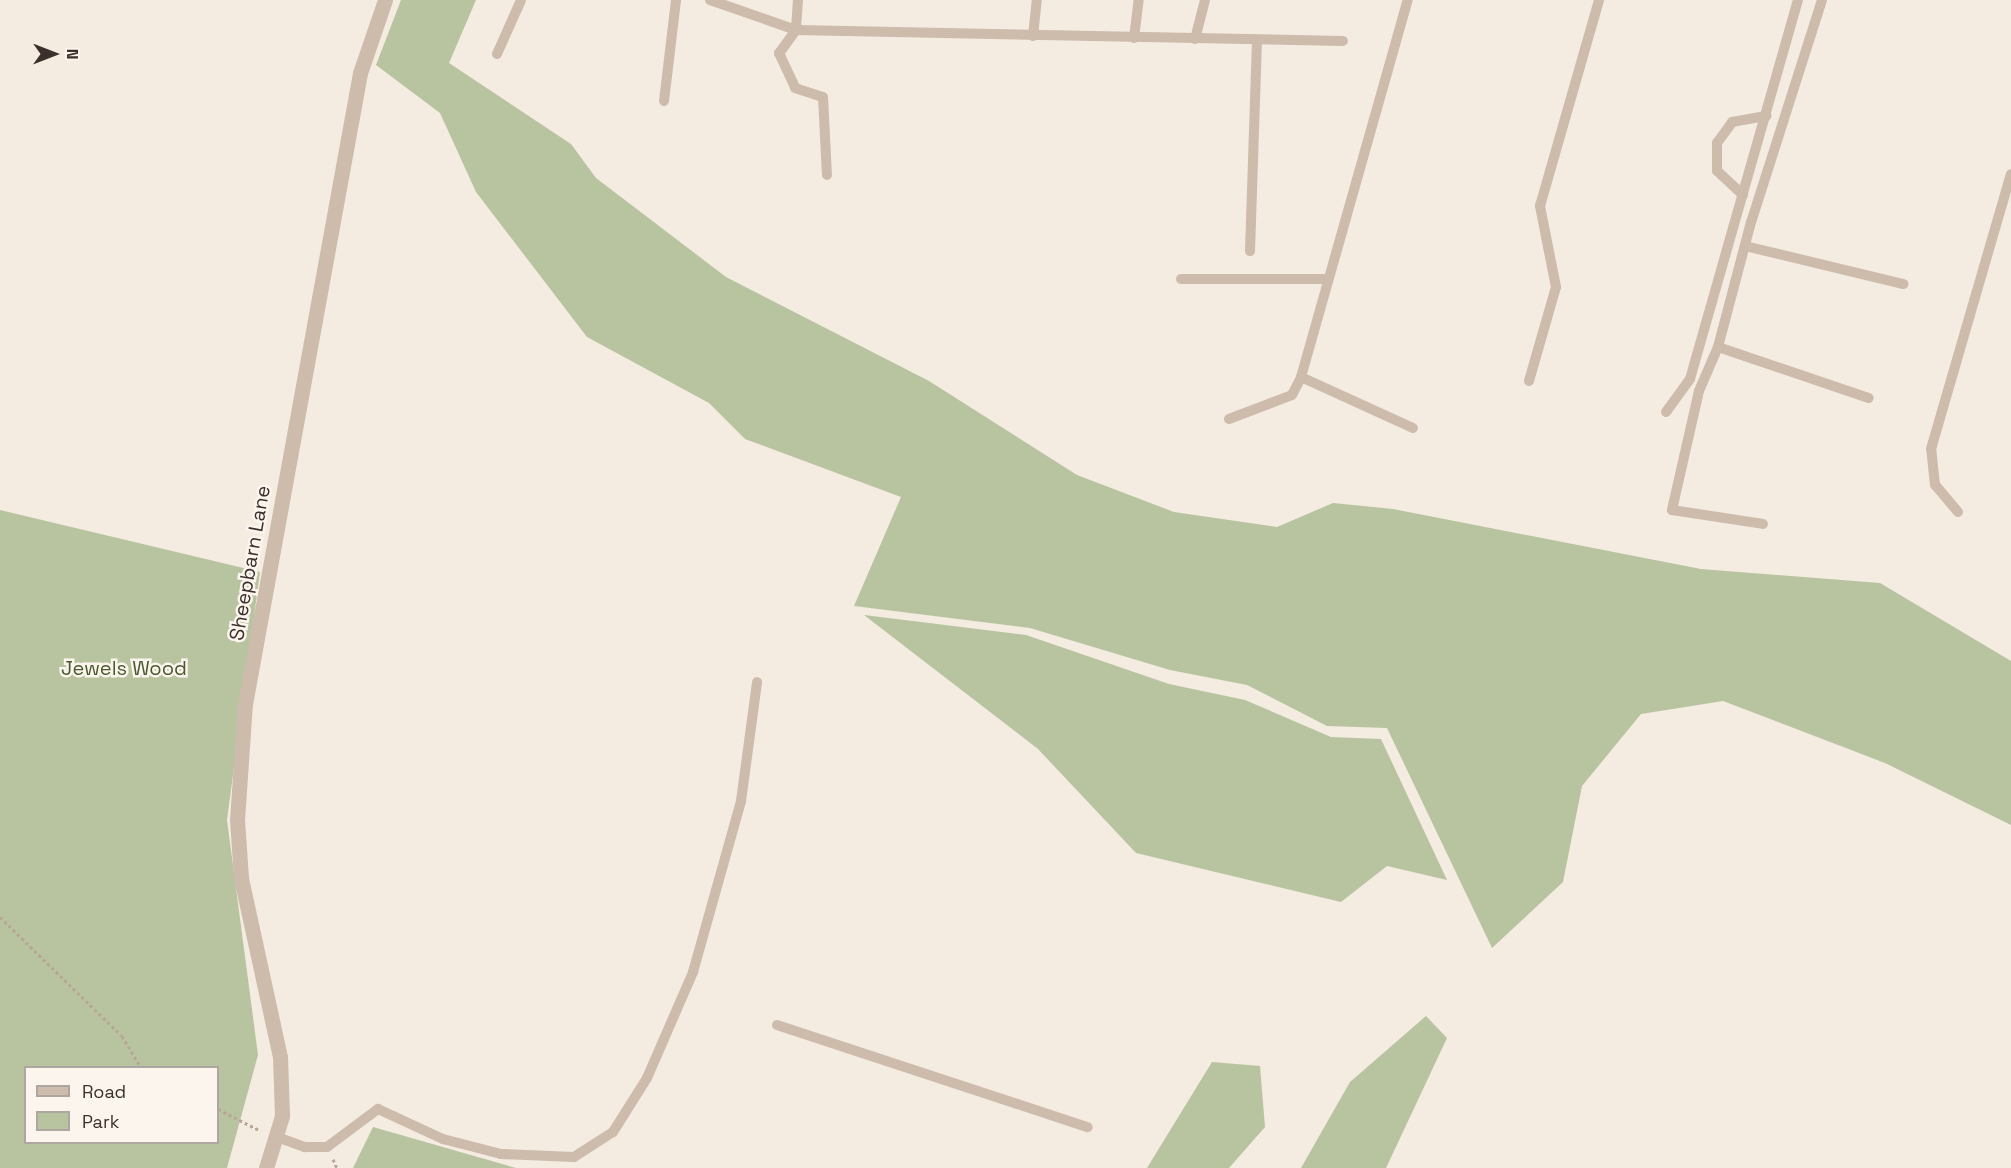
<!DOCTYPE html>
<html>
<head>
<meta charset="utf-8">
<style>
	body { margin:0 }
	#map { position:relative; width:2011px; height:1168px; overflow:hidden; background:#f4ebe1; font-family:"Space Grotesk",sans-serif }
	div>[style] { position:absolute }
	.green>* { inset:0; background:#b8c4a0 }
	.path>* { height:3px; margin-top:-1.5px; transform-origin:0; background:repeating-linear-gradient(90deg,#b9a596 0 3px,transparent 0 6px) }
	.service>* { height:10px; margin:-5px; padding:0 5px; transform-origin:5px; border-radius:5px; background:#cdbbac }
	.tertiary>* { height:15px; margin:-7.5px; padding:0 7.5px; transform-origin:7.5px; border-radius:7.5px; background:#cdbbac }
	span { translate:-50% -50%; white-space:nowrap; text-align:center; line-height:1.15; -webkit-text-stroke:5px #fbf5ee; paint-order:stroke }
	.street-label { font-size:20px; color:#3b302b }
	.park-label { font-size:20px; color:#4a5a2e }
	.legend { position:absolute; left:24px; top:1066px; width:195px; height:78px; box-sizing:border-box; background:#fbf5ee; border:2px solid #aea6a0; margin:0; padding:8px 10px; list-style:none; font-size:18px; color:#3b302b }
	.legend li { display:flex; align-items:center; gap:12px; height:30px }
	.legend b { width:30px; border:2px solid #aea6a0 }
	.north { position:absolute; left:24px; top:24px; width:60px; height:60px; -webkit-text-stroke:4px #fbf5ee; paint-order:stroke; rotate:90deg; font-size:16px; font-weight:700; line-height:24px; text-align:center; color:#3b302b }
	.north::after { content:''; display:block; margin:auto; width:21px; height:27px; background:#3b302b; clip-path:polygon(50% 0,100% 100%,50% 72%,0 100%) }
</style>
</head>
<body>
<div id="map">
	<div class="green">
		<i style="clip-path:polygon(401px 0,476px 0,449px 63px,571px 144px,596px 178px,726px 277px,929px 381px,1077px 475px,1174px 512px,1277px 527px,1333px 503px,1393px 509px,1701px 569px,1880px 583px,2011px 661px,2011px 825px,1885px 763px,1723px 701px,1641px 714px,1582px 786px,1563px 882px,1492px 948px,1387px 728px,1327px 726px,1247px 685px,1170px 670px,1030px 628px,854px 606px,901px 497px,745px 439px,709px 403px,587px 337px,476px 192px,440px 113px,376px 65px)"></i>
		<i style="clip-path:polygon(evenodd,0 510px,260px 572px,227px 820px,258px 1055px,227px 1168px,0 1168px,0 510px,26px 1068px,218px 1068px,218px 1142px,26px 1142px,26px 1068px)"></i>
		<i style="clip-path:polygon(864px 615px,1026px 635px,1169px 684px,1245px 700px,1331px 737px,1381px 739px,1447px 880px,1387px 866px,1341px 902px,1136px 853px,1038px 749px)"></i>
		<i style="clip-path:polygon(1426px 1016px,1447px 1038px,1386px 1168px,1301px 1168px,1350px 1082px)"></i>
		<i style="clip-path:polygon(1212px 1062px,1260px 1066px,1265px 1127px,1229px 1168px,1147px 1168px)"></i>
		<i style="clip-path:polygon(373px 1127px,516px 1168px,353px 1168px)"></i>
	</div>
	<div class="path">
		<i style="left:0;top:917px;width:170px;rotate:44.3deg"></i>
		<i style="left:122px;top:1036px;width:37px;rotate:59deg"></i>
		<i style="left:218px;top:1109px;width:48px;rotate:27.1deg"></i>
		<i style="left:333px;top:1159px;width:10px;rotate:66deg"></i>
	</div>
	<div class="service">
		<i style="left:710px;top:0;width:91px;rotate:19.2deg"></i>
		<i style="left:796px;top:30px;width:29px;rotate:126deg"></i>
		<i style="left:779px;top:53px;width:38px;rotate:65deg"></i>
		<i style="left:795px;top:88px;width:29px;rotate:18deg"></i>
		<i style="left:823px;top:97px;width:78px;rotate:87.1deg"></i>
		<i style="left:798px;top:0;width:30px;rotate:94deg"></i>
		<i style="left:796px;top:30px;width:547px;rotate:1.15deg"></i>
		<i style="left:1822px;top:0;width:233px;rotate:107.7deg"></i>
		<i style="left:1751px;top:222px;width:129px;rotate:104.8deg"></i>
		<i style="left:1718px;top:347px;width:159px;rotate:18.7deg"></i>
		<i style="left:1033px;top:36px;width:36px;rotate:-84deg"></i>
		<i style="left:1134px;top:38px;width:38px;rotate:-83deg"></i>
		<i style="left:1195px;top:39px;width:40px;rotate:-75.6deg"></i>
		<i style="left:497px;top:54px;width:59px;rotate:-66deg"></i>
		<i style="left:664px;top:101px;width:102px;rotate:-83.2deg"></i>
		<i style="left:1743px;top:195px;width:35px;rotate:-137deg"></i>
		<i style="left:1717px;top:171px;width:28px;rotate:-90deg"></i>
		<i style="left:1717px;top:143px;width:26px;rotate:-54deg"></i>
		<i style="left:1732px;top:122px;width:35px;rotate:-10deg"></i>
		<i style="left:1745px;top:246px;width:163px;rotate:13.5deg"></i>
		<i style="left:1250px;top:251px;width:211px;rotate:-88.1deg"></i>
		<i style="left:1181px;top:279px;width:147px"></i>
		<i style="left:1718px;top:347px;width:48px;rotate:113.4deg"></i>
		<i style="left:1699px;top:391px;width:122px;rotate:102.8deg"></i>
		<i style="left:1672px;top:510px;width:92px;rotate:8.7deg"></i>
		<i style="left:1301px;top:377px;width:123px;rotate:24.5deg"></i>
		<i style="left:1529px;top:381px;width:98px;rotate:-74deg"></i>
		<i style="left:1556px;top:287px;width:83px;rotate:-101.2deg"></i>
		<i style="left:1540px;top:206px;width:214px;rotate:-74deg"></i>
		<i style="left:1666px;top:412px;width:41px;rotate:-54deg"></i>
		<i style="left:1690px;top:379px;width:394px;rotate:-74.1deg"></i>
		<i style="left:1229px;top:419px;width:67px;rotate:-20.9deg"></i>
		<i style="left:1292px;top:395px;width:20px;rotate:-63deg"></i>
		<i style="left:1301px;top:377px;width:392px;rotate:-74.2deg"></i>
		<i style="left:1958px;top:512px;width:35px;rotate:-130deg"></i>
		<i style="left:1935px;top:485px;width:36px;rotate:-96deg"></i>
		<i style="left:1931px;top:449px;width:286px;rotate:-73.8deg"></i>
		<i style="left:777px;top:1025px;width:327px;rotate:18.2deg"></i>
		<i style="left:277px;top:1137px;width:30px;rotate:20deg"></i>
		<i style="left:305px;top:1147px;width:22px"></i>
		<i style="left:327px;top:1147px;width:64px;rotate:-36.7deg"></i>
		<i style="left:378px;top:1109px;width:72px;rotate:24.8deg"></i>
		<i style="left:443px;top:1139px;width:60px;rotate:14.5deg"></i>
		<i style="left:501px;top:1154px;width:73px;rotate:2.4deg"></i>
		<i style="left:574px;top:1157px;width:46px;rotate:-32.7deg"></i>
		<i style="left:613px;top:1132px;width:64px;rotate:-57.8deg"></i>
		<i style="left:647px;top:1078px;width:116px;rotate:-66.5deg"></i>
		<i style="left:693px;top:972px;width:178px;rotate:-74.3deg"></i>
		<i style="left:741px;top:801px;width:120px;rotate:-82.3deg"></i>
	</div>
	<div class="tertiary">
		<i style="left:266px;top:1168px;width:54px;rotate:-72.9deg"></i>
		<i style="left:282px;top:1116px;width:59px;rotate:-91.9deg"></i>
		<i style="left:280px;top:1057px;width:183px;rotate:-102.3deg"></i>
		<i style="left:241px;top:878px;width:58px;rotate:-93.9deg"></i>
		<i style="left:237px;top:820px;width:116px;rotate:-86.1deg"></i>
		<i style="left:245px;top:704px;width:641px;rotate:-79.67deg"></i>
		<i style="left:360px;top:73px;width:77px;rotate:-71.1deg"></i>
	</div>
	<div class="street-label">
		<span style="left:250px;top:563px;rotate:-80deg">Sheepbarn Lane</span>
	</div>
	<div class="park-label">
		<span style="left:124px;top:668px">Jewels Wood</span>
	</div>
	<ul class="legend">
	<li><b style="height:8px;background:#cdbbac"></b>Road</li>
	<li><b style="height:16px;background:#b8c4a0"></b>Park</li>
	</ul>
	<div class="north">N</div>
</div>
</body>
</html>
